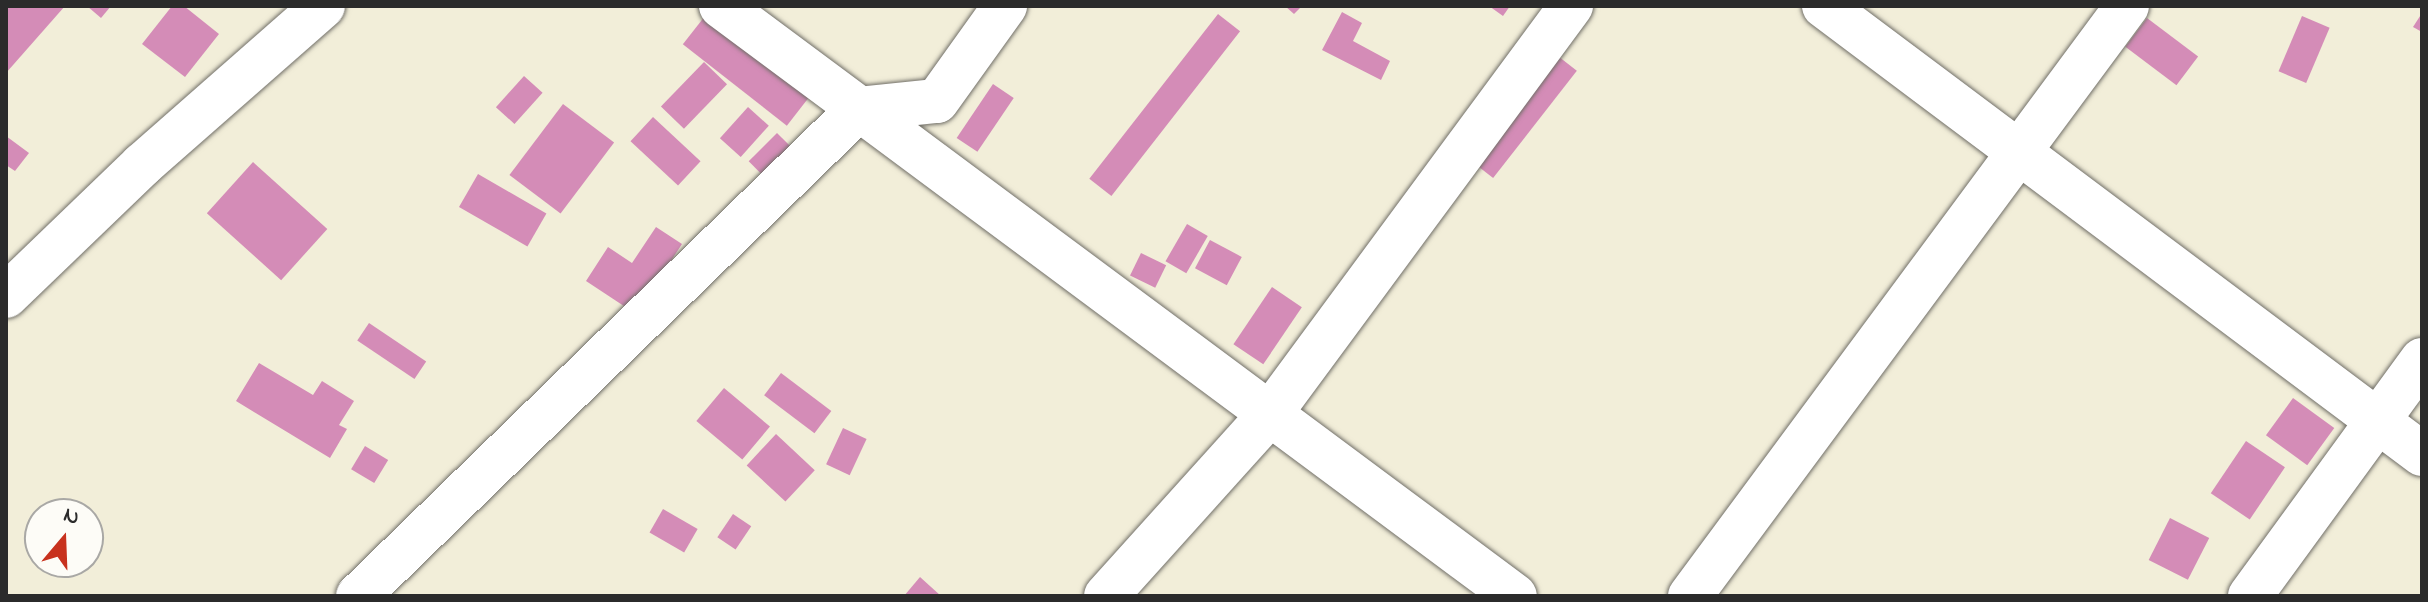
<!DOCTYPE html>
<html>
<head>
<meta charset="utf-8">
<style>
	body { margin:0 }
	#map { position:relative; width:2428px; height:602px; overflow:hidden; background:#f2eed9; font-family:"Indie Flower",sans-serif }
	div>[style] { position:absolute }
	.building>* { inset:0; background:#d48cb7; transform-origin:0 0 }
	.roads { filter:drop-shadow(0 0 2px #716f68) drop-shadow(0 0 2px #716f68) }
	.minor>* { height:44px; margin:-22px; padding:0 22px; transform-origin:22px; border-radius:22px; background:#fff }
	span { translate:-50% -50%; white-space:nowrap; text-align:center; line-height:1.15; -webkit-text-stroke:6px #fdfcf7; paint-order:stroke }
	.frame { position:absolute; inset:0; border:8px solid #2b2b2b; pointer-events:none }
	.north { position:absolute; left:24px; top:498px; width:80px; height:80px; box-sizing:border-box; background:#fdfcf7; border:2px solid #a9a8a5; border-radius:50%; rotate:19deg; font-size:22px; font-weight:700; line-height:32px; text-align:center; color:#2b2b2b }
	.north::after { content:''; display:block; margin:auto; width:28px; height:36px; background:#c8321e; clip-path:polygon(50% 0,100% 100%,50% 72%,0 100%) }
</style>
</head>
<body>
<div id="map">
	<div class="building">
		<i style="clip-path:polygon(6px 6px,65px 6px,6px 73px)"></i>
		<i style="clip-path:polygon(87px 6px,111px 6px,101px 18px)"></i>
		<i style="clip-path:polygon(172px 6px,184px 6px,219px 34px,185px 77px,142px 44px)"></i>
		<i style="clip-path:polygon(1285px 6px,1302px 6px,1294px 14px)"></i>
		<i style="clip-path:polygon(1489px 6px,1510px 6px,1503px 16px)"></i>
		<i style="clip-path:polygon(1342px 12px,1362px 23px,1353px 41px,1390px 61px,1381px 80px,1322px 50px)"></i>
		<i style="clip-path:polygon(2422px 13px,2422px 32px,2413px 27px)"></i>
		<i style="left:1218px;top:14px;width:28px;height:209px;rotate:38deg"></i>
		<i style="left:705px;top:16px;width:132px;height:36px;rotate:38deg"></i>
		<i style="left:2302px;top:16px;width:30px;height:60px;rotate:23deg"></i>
		<i style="left:2147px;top:18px;width:64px;height:36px;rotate:37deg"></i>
		<i style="left:1554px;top:53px;width:29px;height:136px;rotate:38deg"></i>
		<i style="left:704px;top:62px;width:32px;height:62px;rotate:44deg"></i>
		<i style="left:524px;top:76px;width:25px;height:42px;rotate:42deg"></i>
		<i style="left:993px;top:84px;width:25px;height:65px;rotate:34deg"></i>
		<i style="left:563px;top:104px;width:64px;height:89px;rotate:37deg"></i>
		<i style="left:748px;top:107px;width:28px;height:42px;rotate:42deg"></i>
		<i style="left:653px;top:117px;width:65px;height:33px;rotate:43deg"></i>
		<i style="left:777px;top:133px;width:21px;height:40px;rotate:45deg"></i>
		<i style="clip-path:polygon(6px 136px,29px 153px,15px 171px,6px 165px)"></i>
		<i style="left:253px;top:162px;width:100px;height:69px;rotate:42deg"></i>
		<i style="left:478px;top:174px;width:79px;height:38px;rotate:30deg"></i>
		<i style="left:1187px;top:224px;width:24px;height:43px;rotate:30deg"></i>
		<i style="clip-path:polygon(656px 227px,682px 244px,636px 314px,586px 281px,608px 247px,632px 263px)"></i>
		<i style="left:1210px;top:240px;width:36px;height:32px;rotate:28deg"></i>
		<i style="left:1141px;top:253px;width:28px;height:25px;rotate:26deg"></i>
		<i style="left:1272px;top:287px;width:36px;height:69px;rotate:34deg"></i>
		<i style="left:369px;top:323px;width:69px;height:21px;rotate:34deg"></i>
		<i style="clip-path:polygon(259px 363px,313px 395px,322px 381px,354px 401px,339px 425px,347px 429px,330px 458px,236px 401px)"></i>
		<i style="left:781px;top:373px;width:63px;height:28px;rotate:37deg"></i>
		<i style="left:724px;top:388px;width:60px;height:43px;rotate:40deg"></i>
		<i style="left:2293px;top:398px;width:51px;height:46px;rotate:36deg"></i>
		<i style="left:843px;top:428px;width:26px;height:40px;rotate:25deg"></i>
		<i style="left:776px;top:434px;width:53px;height:43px;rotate:43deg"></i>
		<i style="left:2246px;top:441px;width:47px;height:63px;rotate:34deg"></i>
		<i style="left:365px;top:446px;width:27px;height:27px;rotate:31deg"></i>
		<i style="left:663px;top:509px;width:40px;height:27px;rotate:30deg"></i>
		<i style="left:733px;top:514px;width:22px;height:28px;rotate:34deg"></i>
		<i style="left:2170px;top:518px;width:44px;height:47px;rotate:27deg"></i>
		<i style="clip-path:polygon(920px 577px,941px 596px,904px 596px)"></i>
	</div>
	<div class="roads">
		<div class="minor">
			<i style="left:721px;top:6px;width:989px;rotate:36.62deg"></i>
			<i style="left:1824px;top:6px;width:747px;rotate:36.84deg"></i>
			<i style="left:6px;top:296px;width:189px;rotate:-43.9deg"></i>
			<i style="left:142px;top:165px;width:241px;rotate:-41.3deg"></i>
			<i style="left:358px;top:596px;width:699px;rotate:-44.19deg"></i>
			<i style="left:859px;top:109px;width:78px;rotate:-5.9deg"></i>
			<i style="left:937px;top:101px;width:117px;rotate:-54.4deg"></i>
			<i style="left:1106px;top:596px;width:245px;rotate:-48deg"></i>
			<i style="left:1270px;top:414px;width:507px;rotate:-53.58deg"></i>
			<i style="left:1690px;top:596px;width:734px;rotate:-53.47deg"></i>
			<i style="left:2250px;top:596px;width:292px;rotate:-53.9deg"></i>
		</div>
	</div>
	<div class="frame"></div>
	<div class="north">N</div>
</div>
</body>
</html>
